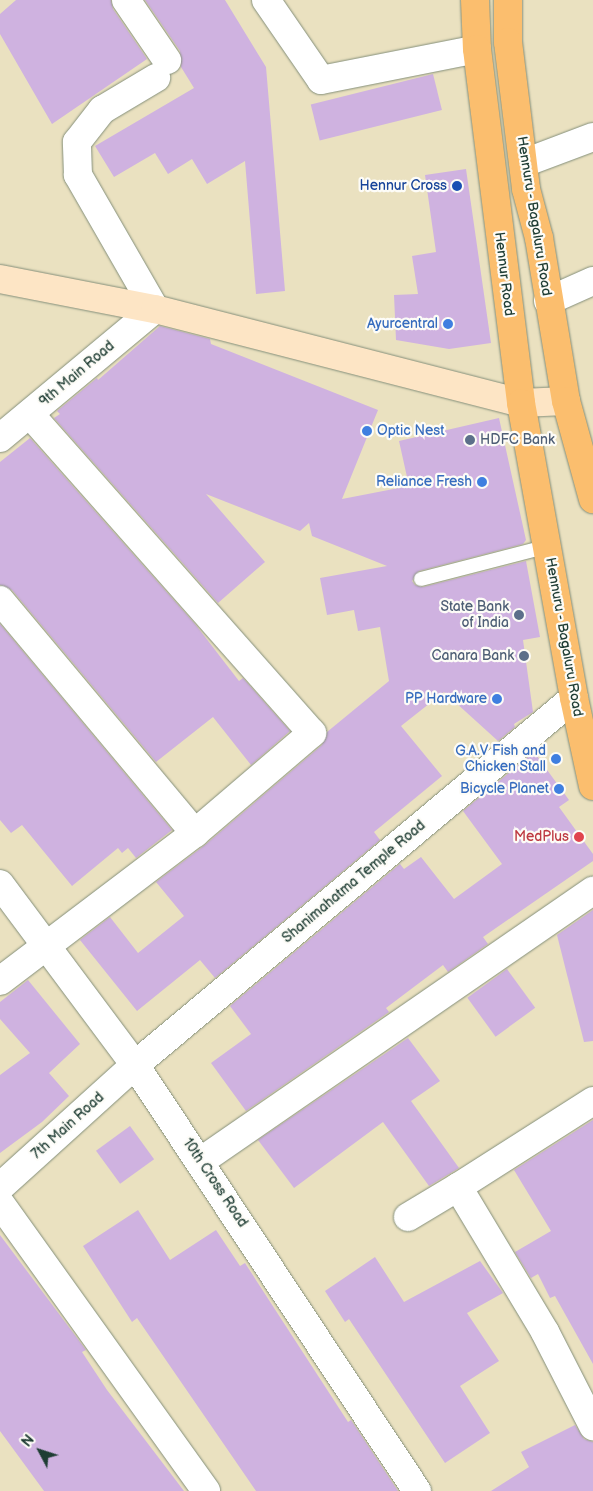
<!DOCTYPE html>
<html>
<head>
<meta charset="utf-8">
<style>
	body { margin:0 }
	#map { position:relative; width:593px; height:1491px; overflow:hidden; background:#eae1c0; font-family:"Balsamiq Sans",sans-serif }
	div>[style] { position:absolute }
	.building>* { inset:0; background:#cfb2e0; transform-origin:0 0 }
	.roads { filter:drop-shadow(0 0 1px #848f7a) drop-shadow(0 0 1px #848f7a) }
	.lane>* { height:14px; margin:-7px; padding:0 7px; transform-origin:7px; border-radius:7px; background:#fff }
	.street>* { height:28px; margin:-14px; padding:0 14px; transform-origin:14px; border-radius:14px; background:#fff }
	.secondary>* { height:28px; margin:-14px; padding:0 14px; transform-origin:14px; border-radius:14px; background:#fde5c5 }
	.primary>* { height:28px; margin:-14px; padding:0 14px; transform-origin:14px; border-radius:14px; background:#fbbe6e }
	.dots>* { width:14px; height:14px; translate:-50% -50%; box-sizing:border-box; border:2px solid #fdfcf7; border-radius:50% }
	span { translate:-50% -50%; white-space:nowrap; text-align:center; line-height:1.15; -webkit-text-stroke:4.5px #fdfcf7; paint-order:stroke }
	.transit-label { font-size:14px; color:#164399 }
	.right { translate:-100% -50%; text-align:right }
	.street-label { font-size:14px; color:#1f3d34 }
	.shop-label { font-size:14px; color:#366cbe }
	.left { translate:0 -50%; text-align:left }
	.service-label { font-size:14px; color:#4e5e75 }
	.health-label { font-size:14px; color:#be3a42 }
	.north { position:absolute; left:15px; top:1426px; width:50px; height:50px; -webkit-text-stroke:4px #fdfcf7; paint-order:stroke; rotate:310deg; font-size:14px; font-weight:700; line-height:20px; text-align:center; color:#1f3d34 }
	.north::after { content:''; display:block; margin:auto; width:18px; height:22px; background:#1f3d34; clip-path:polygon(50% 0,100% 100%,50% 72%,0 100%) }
</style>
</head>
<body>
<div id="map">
	<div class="building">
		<i style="clip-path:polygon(16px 0,111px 0,113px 9px,147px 59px,52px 124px,0 34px,0 14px)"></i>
		<i style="clip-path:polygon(145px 0,225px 0,266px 67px,285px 291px,256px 294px,245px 161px,207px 184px,192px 159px,168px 174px,155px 153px,114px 177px,95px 146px,194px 88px,181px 67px,180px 51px)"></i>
		<i style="left:433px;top:74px;width:37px;height:126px;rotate:76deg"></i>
		<i style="clip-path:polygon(466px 169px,491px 343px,449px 349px,396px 340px,394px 295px,418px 294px,412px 256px,436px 252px,425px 175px)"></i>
		<i style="clip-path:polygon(160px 326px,210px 339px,211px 344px,378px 410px,342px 499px,409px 486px,399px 441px,499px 418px,526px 540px,523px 544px,419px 571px,412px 581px,415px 585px,423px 587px,526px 561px,540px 637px,523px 640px,533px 712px,514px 724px,515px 727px,498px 741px,444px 692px,401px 726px,442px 776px,374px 832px,380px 840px,215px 978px,200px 960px,137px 1011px,80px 940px,110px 917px,138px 953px,184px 916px,156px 882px,205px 845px,322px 745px,327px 732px,389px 681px,380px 627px,358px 631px,354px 610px,327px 615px,320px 578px,387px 566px,312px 536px,309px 523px,300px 531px,206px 494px,265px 562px,218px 603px,54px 418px,60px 414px,57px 411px,97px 378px,98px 380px)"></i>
		<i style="clip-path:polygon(30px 438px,195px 624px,239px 681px,243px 678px,290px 731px,251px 765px,213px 717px,156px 762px,12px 590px,0 585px,0 462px)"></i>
		<i style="clip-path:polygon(0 624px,172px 830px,136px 858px,128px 848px,122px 853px,118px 848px,72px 886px,22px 825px,11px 833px,0 820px)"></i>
		<i style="clip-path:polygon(534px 752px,569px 800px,559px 807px,593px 854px,593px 861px,483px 937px,488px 944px,448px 972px,443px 965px,386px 1008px,389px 1012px,246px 1111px,211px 1063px,251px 1034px,230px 1006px,400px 864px,404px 869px,421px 857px,454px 899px,502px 864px,463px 811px)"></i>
		<i style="clip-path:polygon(593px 910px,593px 1041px,584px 1042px,557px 935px)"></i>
		<i style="left:507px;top:969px;width:48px;height:49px;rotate:54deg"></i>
		<i style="clip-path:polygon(28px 980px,80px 1044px,49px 1073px,69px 1096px,42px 1122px,0 1153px,0 1075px,30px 1053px,0 1019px,0 1002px)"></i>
		<i style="clip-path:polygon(408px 1038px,440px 1081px,411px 1101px,459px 1168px,429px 1186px,383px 1122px,294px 1188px,258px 1140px)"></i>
		<i style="clip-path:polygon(593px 1120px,593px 1364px,555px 1296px,550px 1298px,538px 1274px,531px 1278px,515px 1252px,551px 1231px,514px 1170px)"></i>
		<i style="left:130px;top:1126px;width:41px;height:42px;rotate:54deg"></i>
		<i style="clip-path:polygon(138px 1210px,170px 1260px,216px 1230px,240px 1266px,245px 1263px,348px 1422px,351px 1420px,398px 1491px,256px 1491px,137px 1318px,132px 1322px,83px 1246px)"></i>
		<i style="clip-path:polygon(0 1235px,86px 1350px,82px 1352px,107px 1390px,184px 1491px,44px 1491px,0 1431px)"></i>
		<i style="clip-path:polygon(375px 1257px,404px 1302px,480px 1261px,503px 1293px,467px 1313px,499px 1361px,460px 1386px,490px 1433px,445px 1463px,349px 1319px,345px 1322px,325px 1291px)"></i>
		<i style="clip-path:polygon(575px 1425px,584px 1439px,593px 1442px,593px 1491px,491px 1491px,529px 1467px,521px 1452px)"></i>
	</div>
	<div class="roads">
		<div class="lane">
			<i style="left:421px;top:579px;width:132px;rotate:-14.5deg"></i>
		</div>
		<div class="street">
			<i style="left:126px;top:0;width:73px;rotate:55.7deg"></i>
			<i style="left:266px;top:0;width:97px;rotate:55.5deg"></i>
			<i style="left:321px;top:80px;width:159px;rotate:-11.2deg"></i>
			<i style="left:524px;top:163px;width:74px;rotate:-20.6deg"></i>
			<i style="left:548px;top:301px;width:49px;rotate:-24deg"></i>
			<i style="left:0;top:438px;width:202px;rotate:-39.8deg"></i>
			<i style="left:155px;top:309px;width:155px;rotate:-119.9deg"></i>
			<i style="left:78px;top:175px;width:33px;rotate:-92deg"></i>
			<i style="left:77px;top:142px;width:41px;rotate:-52deg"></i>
			<i style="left:102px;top:110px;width:63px;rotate:-30.7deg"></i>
			<i style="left:0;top:600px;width:304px;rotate:50.1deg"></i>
			<i style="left:0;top:884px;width:226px;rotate:53.3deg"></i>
			<i style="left:135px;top:1065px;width:511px;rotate:56.5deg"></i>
			<i style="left:0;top:981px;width:245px;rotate:-37.2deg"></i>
			<i style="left:195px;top:833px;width:154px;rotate:-40.5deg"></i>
			<i style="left:312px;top:733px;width:426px;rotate:-131.5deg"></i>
			<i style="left:593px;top:1101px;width:160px;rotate:147.5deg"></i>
			<i style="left:458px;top:1187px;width:169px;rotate:59deg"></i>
			<i style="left:545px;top:1332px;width:106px;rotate:62.9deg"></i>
			<i style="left:201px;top:1161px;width:476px;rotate:-34.6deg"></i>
			<i style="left:0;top:1187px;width:182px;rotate:-42.1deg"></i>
			<i style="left:135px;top:1065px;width:572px;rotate:-39.9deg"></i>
			<i style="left:0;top:1203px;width:354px;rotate:54.4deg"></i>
			<i style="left:408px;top:1217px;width:58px;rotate:-31deg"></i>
		</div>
		<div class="secondary">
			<i style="left:0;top:279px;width:158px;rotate:11deg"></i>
			<i style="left:155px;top:309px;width:378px;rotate:14.4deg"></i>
			<i style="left:521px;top:403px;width:45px;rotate:-2.5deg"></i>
		</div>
		<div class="primary">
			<i style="left:475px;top:0;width:49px;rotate:87.7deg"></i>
			<i style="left:477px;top:49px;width:357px;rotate:82.9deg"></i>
			<i style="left:521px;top:403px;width:300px;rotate:79.8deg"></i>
			<i style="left:574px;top:698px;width:90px;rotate:77.8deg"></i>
			<i style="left:508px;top:0;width:42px;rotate:90deg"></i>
			<i style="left:508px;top:42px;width:148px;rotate:83deg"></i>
			<i style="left:526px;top:189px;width:51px;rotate:75.1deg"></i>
			<i style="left:539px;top:238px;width:165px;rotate:80.6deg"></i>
			<i style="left:566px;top:401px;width:102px;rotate:74.6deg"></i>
		</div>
	</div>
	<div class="dots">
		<i style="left:457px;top:186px;background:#1a4fb4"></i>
		<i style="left:448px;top:324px;background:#3f7fe0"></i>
		<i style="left:367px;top:431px;background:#3f7fe0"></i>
		<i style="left:470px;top:440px;background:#5c6f8a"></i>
		<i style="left:482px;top:482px;background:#3f7fe0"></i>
		<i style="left:519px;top:615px;background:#5c6f8a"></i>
		<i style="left:524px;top:656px;background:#5c6f8a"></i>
		<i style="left:497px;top:699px;background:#3f7fe0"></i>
		<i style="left:556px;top:759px;background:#3f7fe0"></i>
		<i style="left:559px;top:789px;background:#3f7fe0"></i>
		<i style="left:579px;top:837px;background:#e0444e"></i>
	</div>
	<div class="transit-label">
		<span class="right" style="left:447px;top:186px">Hennur Cross</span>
	</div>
	<div class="street-label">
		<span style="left:534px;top:216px;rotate:81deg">Hennuru - Bagaluru Road</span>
		<span style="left:504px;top:274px;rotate:83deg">Hennur Road</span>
		<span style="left:77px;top:374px;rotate:-40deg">9th Main Road</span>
		<span style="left:564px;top:637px;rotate:80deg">Hennuru - Bagaluru Road</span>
		<span style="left:354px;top:882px;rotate:-40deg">Shanimahatma Temple Road</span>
		<span style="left:68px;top:1126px;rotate:-42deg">7th Main Road</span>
		<span style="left:215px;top:1183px;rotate:56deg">10th Cross Road</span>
	</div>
	<div class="shop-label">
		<span class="right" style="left:438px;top:324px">Ayurcentral</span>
		<span class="left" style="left:377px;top:431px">Optic Nest</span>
		<span class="right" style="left:472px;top:482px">Reliance Fresh</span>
		<span class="right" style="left:487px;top:699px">PP Hardware</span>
		<span class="right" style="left:546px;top:759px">G.A.V Fish and<br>Chicken Stall</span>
		<span class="right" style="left:549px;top:789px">Bicycle Planet</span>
	</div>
	<div class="service-label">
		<span class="left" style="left:480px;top:440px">HDFC Bank</span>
		<span class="right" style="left:509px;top:615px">State Bank<br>of India</span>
		<span class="right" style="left:514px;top:656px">Canara Bank</span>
	</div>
	<div class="health-label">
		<span class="right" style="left:569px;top:837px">MedPlus</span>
	</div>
	<div class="north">N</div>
</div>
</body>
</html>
